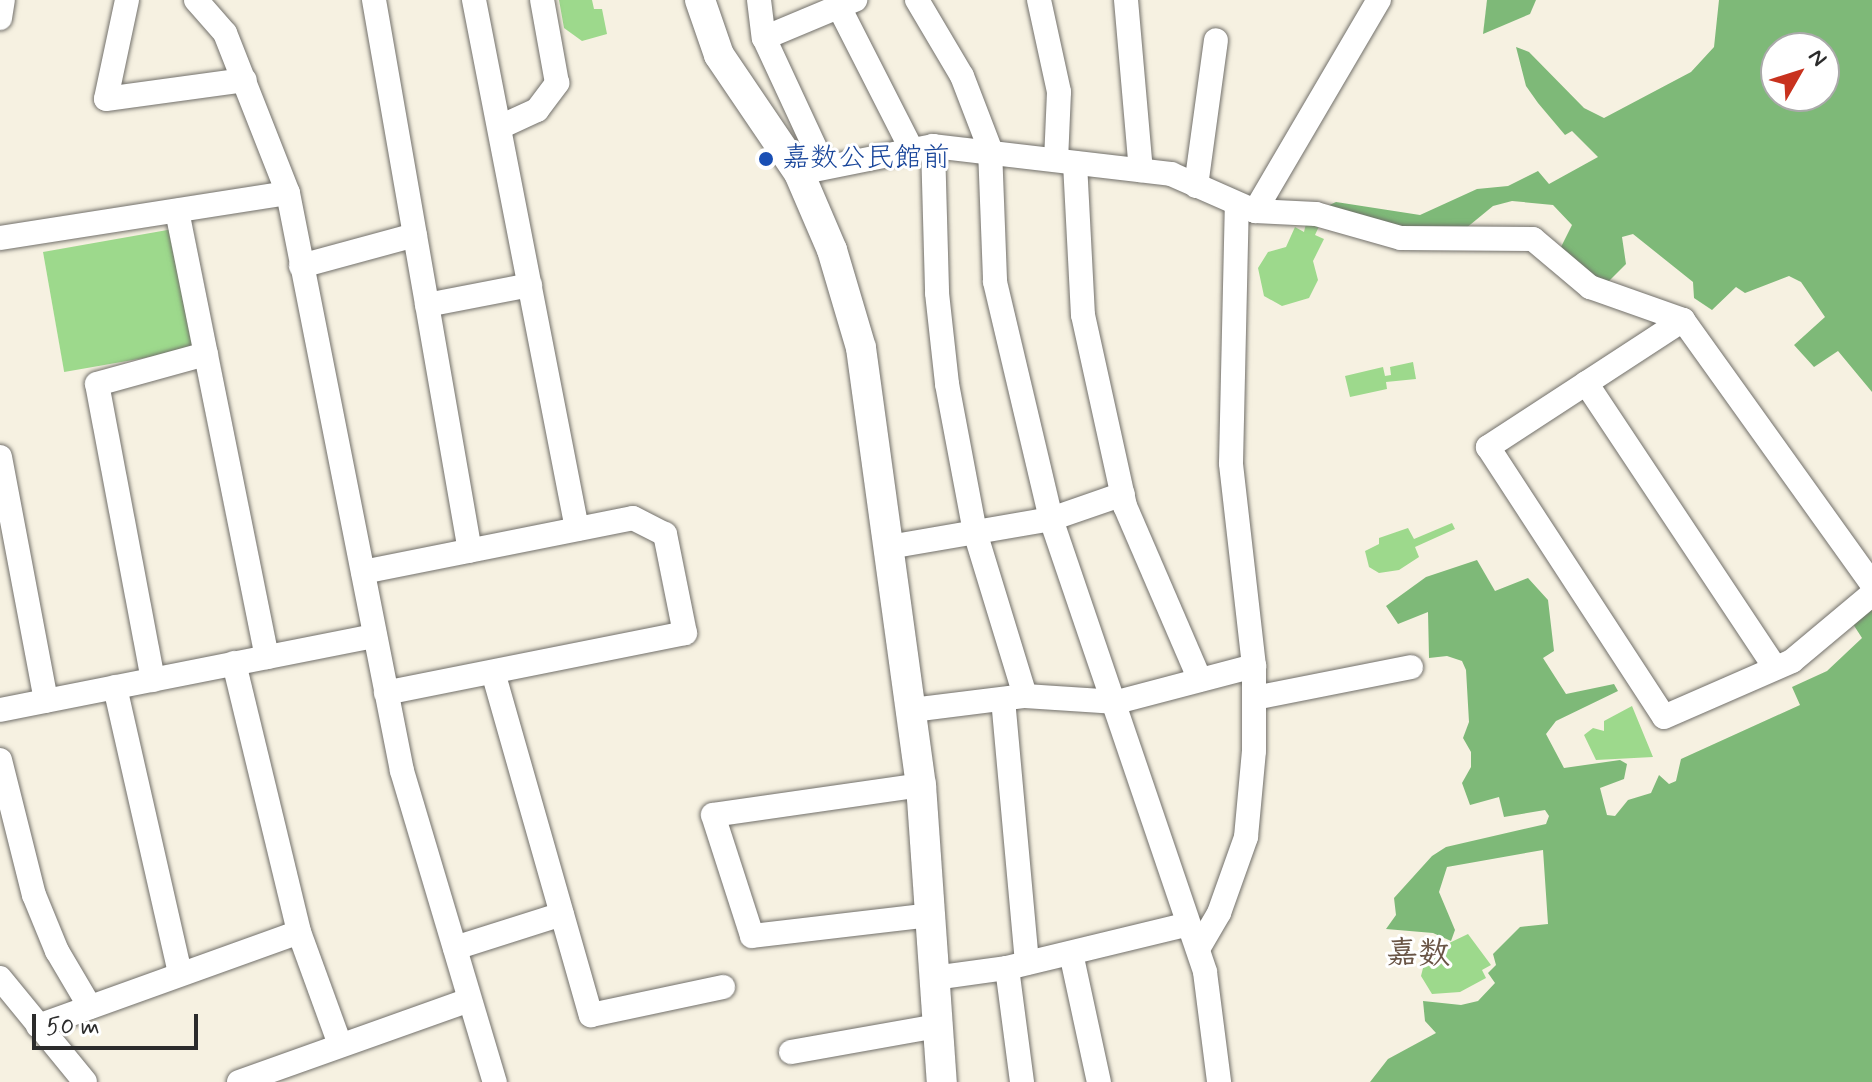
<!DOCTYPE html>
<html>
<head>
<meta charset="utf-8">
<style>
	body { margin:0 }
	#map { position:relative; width:1872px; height:1082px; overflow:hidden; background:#f6f1e1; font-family:Mynerve,"Klee One",sans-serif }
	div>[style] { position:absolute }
	.green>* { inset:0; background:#9dd98c; transform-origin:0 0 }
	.forest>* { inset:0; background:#7eb978 }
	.roads { filter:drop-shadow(0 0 2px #72706b) drop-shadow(0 0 2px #72706b) }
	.minor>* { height:24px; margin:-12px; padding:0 12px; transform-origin:12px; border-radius:12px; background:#fff }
	.tertiary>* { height:30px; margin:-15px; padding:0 15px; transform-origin:15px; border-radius:15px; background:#fff }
	.dots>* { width:22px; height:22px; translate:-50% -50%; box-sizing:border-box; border:4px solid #fff; border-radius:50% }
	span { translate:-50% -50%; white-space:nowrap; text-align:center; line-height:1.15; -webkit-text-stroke:6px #fff; paint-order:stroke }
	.transit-label { font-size:28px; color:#164399 }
	.left { translate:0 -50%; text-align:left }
	.quarter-label { font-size:32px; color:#6a5546; font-weight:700 }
	.north { position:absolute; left:1760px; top:32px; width:80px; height:80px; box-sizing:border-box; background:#fff; border:2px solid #aaa; border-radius:50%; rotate:51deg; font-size:22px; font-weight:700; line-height:32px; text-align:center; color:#2b2b2b }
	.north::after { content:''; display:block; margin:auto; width:28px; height:36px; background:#c8321e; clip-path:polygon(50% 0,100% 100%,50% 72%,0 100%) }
	.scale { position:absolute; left:32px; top:1014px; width:166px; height:36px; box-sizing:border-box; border:4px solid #2b2b2b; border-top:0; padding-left:10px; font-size:24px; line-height:28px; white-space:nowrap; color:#2b2b2b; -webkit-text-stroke:6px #fff; paint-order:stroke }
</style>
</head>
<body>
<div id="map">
	<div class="green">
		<i style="clip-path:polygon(559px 0,592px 0,594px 9px,602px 9px,607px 34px,582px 41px,564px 28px)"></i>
		<i style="clip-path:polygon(1307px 219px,1321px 222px,1315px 235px,1324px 239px,1313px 261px,1318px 280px,1309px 298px,1282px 306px,1264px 296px,1258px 268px,1268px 252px,1286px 247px,1295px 227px,1304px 232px)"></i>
		<i style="left:173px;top:229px;width:122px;height:132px;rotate:80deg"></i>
		<i style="clip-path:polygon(1413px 362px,1416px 379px,1386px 382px,1387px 389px,1350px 397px,1345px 376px,1383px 367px,1385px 376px,1391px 375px,1390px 367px)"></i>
		<i style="clip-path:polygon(1452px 523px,1455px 529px,1415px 547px,1419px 557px,1399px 570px,1379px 573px,1369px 567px,1365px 551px,1379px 544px,1379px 538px,1408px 528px,1414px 539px)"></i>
		<i style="clip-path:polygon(1632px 706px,1653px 757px,1596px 760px,1584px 735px,1593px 728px,1604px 731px,1604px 721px)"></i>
		<i style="clip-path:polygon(1468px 934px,1491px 965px,1482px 970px,1486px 978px,1460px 992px,1432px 994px,1421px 976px,1423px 968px,1445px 945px)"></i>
	</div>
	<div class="forest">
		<i style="clip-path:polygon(1487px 0,1536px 0,1530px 14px,1483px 34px)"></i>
		<i style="clip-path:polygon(evenodd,1719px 0,1872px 0,1872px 392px,1838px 351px,1814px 367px,1794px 345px,1825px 317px,1801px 282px,1789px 276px,1745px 293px,1736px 287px,1712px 310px,1694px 298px,1693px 282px,1633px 234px,1622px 237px,1626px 264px,1606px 284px,1559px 251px,1572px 225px,1553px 205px,1512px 201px,1493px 206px,1465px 229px,1406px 228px,1323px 208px,1336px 202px,1420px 215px,1477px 189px,1508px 186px,1538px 171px,1549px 184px,1598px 157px,1572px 131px,1565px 135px,1538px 103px,1526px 86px,1516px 47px,1529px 52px,1584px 108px,1604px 118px,1691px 72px,1714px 47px,1719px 0,1776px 48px,1824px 48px,1824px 96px,1776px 96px,1776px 48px)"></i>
		<i style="clip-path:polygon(1477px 560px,1495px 591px,1528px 578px,1548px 600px,1554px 651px,1543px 658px,1566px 694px,1614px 684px,1618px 691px,1556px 721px,1546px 734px,1564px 768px,1620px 760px,1627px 764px,1624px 779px,1600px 788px,1607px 815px,1615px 816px,1628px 800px,1651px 793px,1659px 775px,1669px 784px,1676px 781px,1681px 759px,1800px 705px,1792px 687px,1827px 671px,1862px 638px,1853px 624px,1872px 608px,1872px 1082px,1370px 1082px,1388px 1059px,1436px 1033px,1425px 1021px,1423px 1001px,1461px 1005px,1478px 1001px,1495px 983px,1488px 973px,1496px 965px,1493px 954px,1520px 927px,1548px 924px,1543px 850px,1447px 867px,1439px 892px,1455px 930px,1451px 941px,1433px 933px,1386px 929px,1396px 915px,1394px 898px,1432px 856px,1446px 847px,1546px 824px,1549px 816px,1545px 810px,1504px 817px,1499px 797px,1470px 805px,1462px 783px,1471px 767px,1471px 752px,1463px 738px,1469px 722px,1466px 670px,1462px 661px,1447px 656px,1429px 658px,1428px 612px,1398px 624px,1386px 606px,1426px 577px)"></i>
	</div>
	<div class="roads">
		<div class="minor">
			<i style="left:127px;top:0;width:101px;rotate:102deg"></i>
			<i style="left:106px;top:99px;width:140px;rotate:-7.8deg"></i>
			<i style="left:196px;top:0;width:44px;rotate:48.7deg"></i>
			<i style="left:225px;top:33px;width:172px;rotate:68.5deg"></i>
			<i style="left:288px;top:193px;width:589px;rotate:78.84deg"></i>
			<i style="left:402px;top:771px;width:325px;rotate:73.4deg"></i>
			<i style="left:374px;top:0;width:559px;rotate:80.12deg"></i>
			<i style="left:474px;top:0;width:539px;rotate:78.98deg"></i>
			<i style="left:759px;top:0;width:38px;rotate:83deg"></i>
			<i style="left:917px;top:0;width:88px;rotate:59.4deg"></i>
			<i style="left:962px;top:76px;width:78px;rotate:69deg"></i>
			<i style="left:990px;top:149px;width:133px;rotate:87.8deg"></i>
			<i style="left:995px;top:282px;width:244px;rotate:76.7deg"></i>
			<i style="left:1051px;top:519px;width:478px;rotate:71.2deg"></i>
			<i style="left:1205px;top:972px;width:111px;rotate:82.7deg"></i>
			<i style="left:1039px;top:0;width:94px;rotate:77.7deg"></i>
			<i style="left:1059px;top:92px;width:68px;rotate:92.5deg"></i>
			<i style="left:1126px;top:0;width:171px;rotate:85deg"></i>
			<i style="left:839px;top:7px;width:161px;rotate:63deg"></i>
			<i style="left:0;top:18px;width:18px;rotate:-81deg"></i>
			<i style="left:500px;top:127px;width:41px;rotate:-24.7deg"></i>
			<i style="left:537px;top:110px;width:34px;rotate:-53deg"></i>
			<i style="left:557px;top:83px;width:84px;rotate:-100.2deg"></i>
			<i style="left:933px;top:146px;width:147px;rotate:88.4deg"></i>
			<i style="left:937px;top:293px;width:92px;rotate:83.7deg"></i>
			<i style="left:947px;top:384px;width:151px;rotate:79.3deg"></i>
			<i style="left:975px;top:532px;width:171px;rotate:73deg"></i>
			<i style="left:1075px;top:163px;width:152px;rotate:87deg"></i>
			<i style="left:1083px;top:315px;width:196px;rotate:77.6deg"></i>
			<i style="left:1125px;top:506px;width:189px;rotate:66.7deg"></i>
			<i style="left:824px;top:167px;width:142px;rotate:-114.9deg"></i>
			<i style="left:764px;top:38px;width:99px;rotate:-22.7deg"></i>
			<i style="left:799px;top:173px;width:137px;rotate:-11.4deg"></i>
			<i style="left:933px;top:146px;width:240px;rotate:6.7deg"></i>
			<i style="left:1171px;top:174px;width:92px;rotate:23.8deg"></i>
			<i style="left:1255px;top:211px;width:61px;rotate:2.8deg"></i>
			<i style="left:1316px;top:214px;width:88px;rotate:15.8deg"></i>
			<i style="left:1401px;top:238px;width:132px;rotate:0.4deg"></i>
			<i style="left:1533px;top:239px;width:75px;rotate:40.1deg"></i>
			<i style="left:1590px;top:287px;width:99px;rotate:19.5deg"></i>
			<i style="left:1196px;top:186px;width:147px;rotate:-82.2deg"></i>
			<i style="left:177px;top:211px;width:455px;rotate:78.6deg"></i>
			<i style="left:1255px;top:211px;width:245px;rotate:-59.6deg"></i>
			<i style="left:0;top:238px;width:291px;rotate:-8.9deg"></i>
			<i style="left:301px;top:266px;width:118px;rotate:-15.2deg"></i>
			<i style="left:427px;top:305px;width:105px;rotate:-11deg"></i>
			<i style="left:1586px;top:383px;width:342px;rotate:56.4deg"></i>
			<i style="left:0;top:457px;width:248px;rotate:79.3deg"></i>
			<i style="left:889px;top:547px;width:164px;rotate:-9.8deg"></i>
			<i style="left:1051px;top:519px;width:76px;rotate:-19.1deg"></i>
			<i style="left:363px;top:572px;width:275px;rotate:-11.3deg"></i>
			<i style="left:633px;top:518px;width:36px;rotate:27deg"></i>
			<i style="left:665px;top:534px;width:101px;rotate:78.6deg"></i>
			<i style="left:685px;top:633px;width:305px;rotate:168.7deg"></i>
			<i style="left:1872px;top:584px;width:325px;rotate:-125.6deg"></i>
			<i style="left:1683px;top:320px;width:233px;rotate:146.9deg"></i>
			<i style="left:1488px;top:447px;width:322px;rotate:56.9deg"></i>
			<i style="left:1664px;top:717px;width:140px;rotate:-23.6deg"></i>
			<i style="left:1792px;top:661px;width:104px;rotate:-39.9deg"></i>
			<i style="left:234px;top:663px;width:277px;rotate:76.4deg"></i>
			<i style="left:299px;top:932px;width:117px;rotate:70deg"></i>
			<i style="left:493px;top:672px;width:357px;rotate:74.1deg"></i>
			<i style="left:591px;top:1015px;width:135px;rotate:-12deg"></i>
			<i style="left:153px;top:680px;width:301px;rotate:-100.7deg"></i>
			<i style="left:97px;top:384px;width:113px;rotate:-15.4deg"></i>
			<i style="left:115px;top:687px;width:294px;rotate:77.2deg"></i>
			<i style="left:1255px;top:698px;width:159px;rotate:-11.2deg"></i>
			<i style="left:1003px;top:699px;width:265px;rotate:84.8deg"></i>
			<i style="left:0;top:710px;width:382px;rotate:-11.2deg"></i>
			<i style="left:912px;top:710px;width:114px;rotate:-7.1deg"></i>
			<i style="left:1025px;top:696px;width:92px;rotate:3.7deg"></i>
			<i style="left:1117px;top:702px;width:142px;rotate:-14.7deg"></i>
			<i style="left:0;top:760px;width:139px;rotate:75.9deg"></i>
			<i style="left:34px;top:895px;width:61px;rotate:67.7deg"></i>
			<i style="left:57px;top:951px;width:65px;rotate:59.5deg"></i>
			<i style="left:921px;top:785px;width:210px;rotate:171.8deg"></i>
			<i style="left:713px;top:815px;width:127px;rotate:72.1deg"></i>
			<i style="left:752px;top:936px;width:180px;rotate:-6.7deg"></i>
			<i style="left:455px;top:948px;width:112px;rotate:-17.6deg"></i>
			<i style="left:1198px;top:949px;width:42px;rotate:-59.7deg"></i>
			<i style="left:1219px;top:913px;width:81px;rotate:-70.4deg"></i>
			<i style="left:1246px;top:837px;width:86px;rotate:-84.7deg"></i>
			<i style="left:1254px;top:751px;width:85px;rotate:-90deg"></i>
			<i style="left:1254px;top:666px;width:204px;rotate:-96.5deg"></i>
			<i style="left:1231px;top:463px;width:257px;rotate:-88.7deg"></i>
			<i style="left:1071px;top:953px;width:132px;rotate:77.8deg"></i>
			<i style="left:1007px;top:968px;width:115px;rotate:82.5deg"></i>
			<i style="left:0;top:978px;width:134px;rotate:50.7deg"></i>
			<i style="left:934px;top:978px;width:74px;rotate:-7.8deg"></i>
			<i style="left:1007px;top:968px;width:183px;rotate:-13.6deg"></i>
			<i style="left:38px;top:1026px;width:277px;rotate:-19.8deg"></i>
			<i style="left:791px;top:1052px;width:148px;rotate:-10.1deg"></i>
			<i style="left:239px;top:1082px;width:244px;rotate:-19.6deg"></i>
		</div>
		<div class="tertiary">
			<i style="left:700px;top:0;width:58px;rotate:70.9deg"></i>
			<i style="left:719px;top:55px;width:143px;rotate:55.9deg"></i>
			<i style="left:799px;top:173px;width:84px;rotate:66.8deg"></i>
			<i style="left:832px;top:250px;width:102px;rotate:73.5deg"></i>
			<i style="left:861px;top:348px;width:441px;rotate:82.2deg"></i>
			<i style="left:921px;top:785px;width:298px;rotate:86deg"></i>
		</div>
	</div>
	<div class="dots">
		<i style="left:766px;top:159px;background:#1a4fb4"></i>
	</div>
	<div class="transit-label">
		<span class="left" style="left:782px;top:159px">嘉数公民館前</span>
	</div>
	<div class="quarter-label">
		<span style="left:1418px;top:954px">嘉数</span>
	</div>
	<div class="north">N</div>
	<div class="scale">50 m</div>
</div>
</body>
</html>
